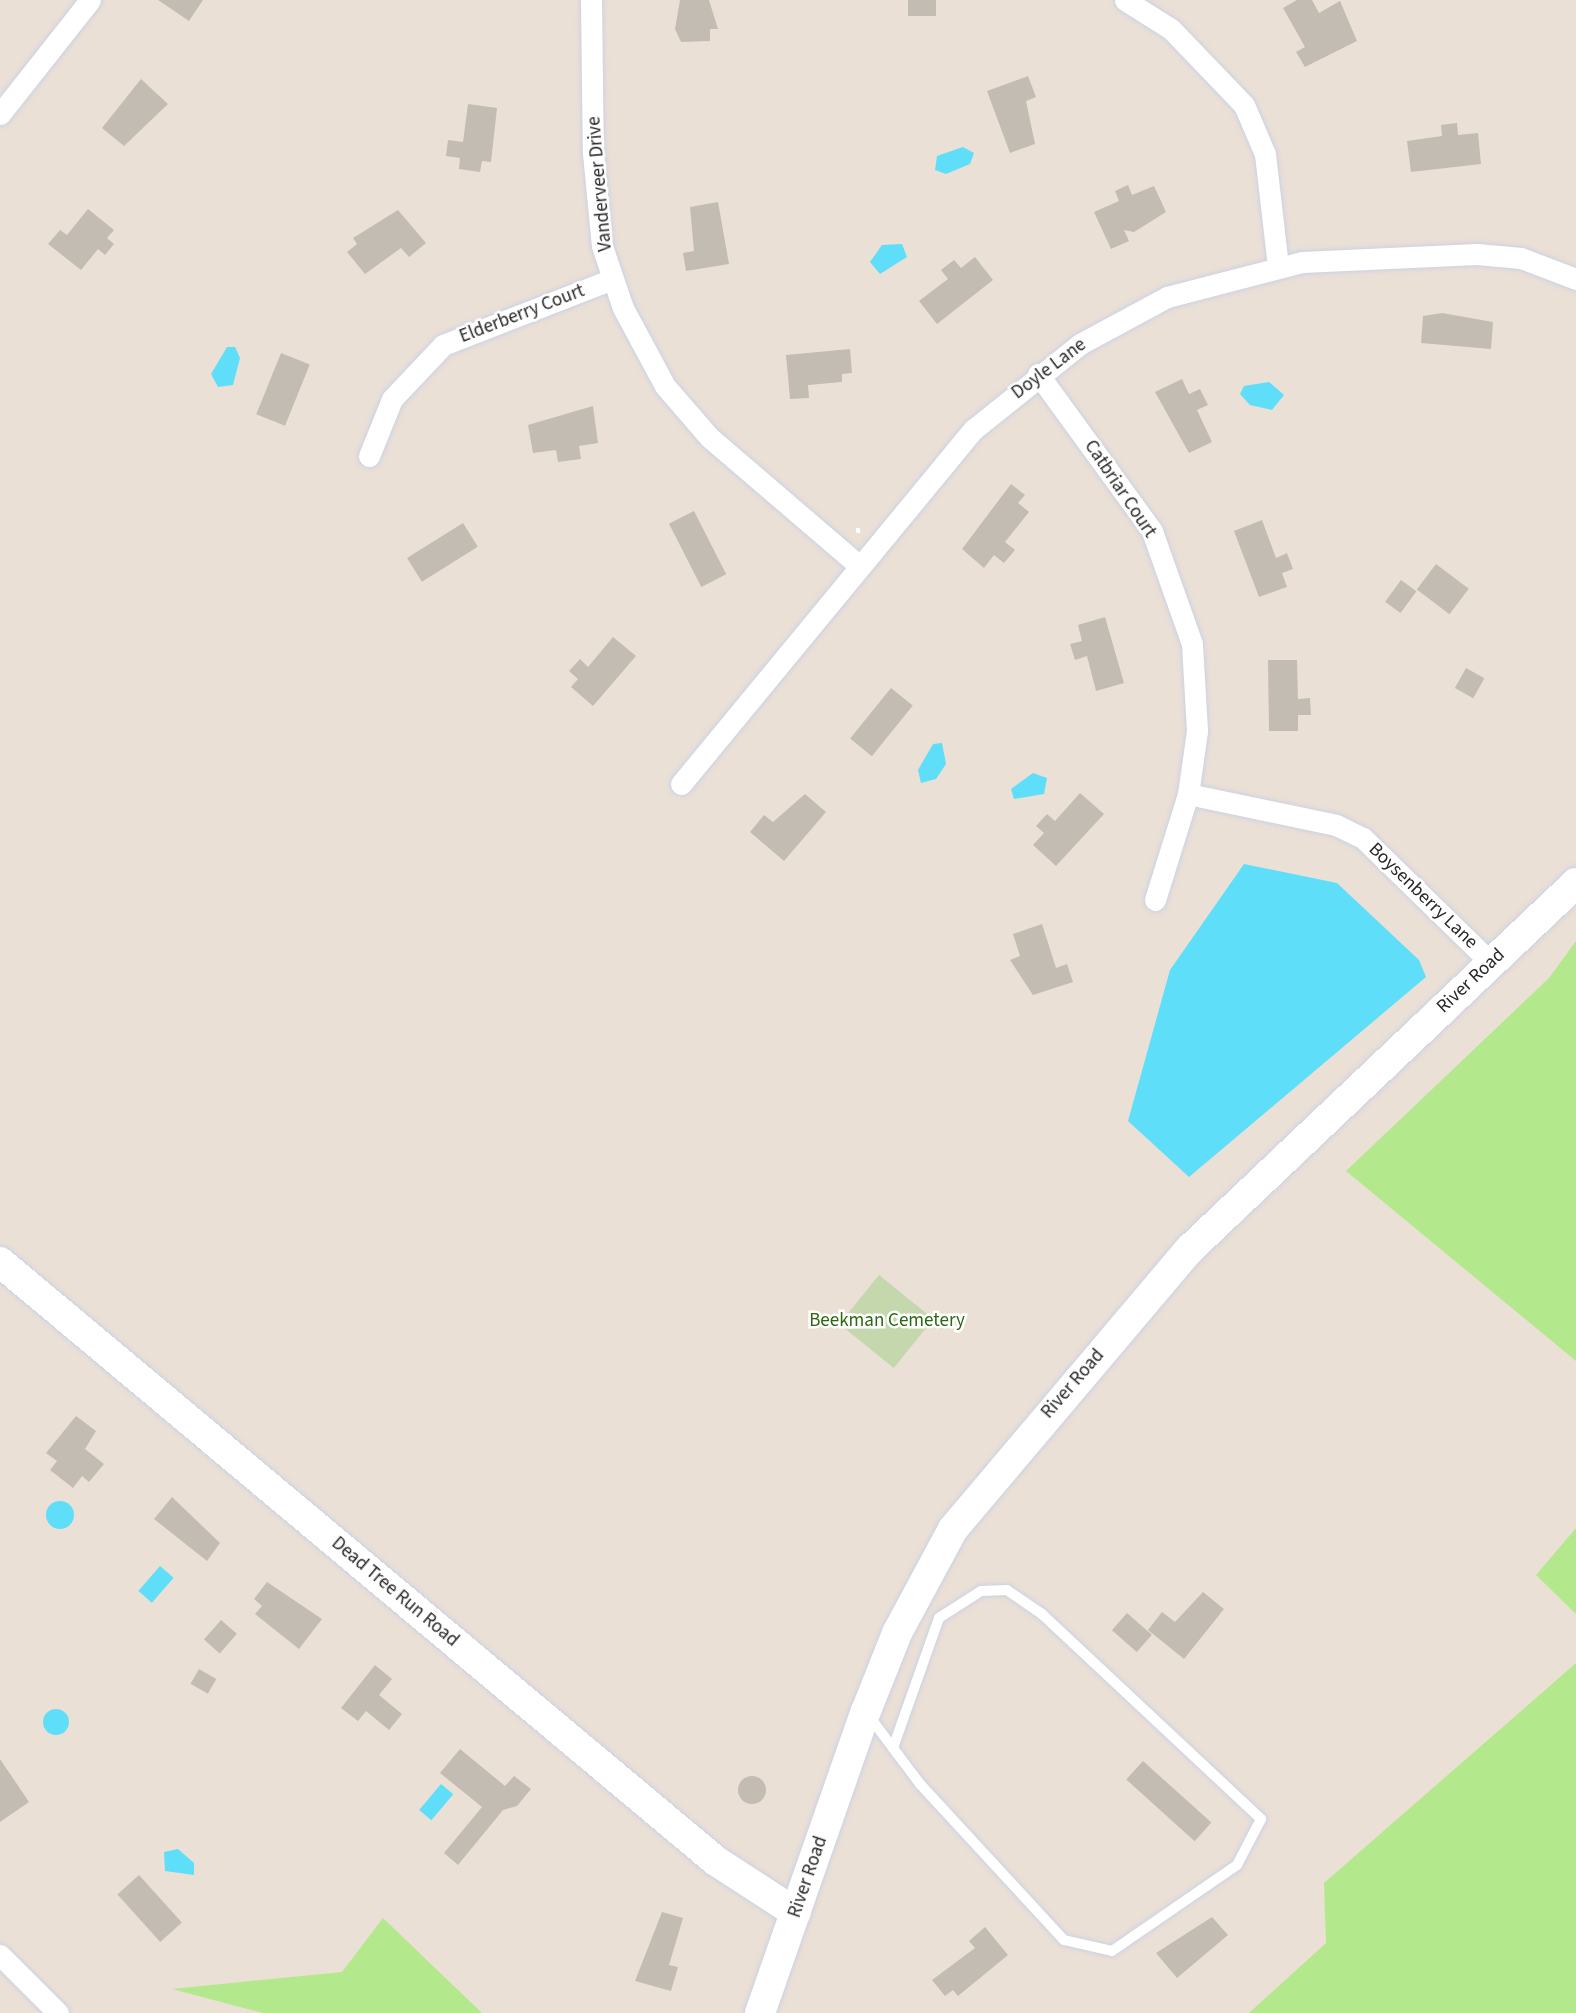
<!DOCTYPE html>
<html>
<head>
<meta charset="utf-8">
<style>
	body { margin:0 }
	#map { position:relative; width:1576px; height:2013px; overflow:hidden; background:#ebe0d6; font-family:"Source Sans 3",sans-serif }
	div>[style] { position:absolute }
	.green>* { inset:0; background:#b4e88d }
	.cemetery>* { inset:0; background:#c5d7ac; transform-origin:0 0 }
	.water>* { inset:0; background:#5edef9; transform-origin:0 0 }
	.round { border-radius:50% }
	.building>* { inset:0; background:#c2bcb3; transform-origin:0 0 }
	.path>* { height:3.5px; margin-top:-1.75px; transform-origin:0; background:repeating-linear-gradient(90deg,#fff 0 5px,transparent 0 8.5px) }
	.roads { filter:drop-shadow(0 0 2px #ccd2e2) drop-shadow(0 0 2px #ccd2e2) }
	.lane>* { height:10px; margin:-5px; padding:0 5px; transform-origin:5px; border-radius:5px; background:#fff }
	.street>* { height:21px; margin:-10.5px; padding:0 10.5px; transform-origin:10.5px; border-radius:10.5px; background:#fff }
	.secondary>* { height:30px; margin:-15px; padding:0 15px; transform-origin:15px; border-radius:15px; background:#fff }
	span { translate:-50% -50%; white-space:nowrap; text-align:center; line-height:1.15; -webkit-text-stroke:5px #fff; paint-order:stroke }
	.street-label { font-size:19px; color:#272727 }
	.park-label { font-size:19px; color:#2c6812 }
</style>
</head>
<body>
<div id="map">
	<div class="green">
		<i style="clip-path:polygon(1576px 941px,1576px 1361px,1346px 1171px,1549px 978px)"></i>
		<i style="clip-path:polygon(1576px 1528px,1576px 1614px,1536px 1575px)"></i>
		<i style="clip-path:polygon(1576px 1663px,1576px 2013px,1249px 2013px,1326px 1943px,1324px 1883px)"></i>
		<i style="clip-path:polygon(383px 1918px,482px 2013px,263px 2013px,172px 1989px,342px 1972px)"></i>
	</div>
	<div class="cemetery">
		<i style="left:879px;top:1275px;width:70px;height:63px;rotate:39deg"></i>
	</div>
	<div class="water">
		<i style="clip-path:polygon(963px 147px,974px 153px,970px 164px,946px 174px,935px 170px,937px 156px)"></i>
		<i style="clip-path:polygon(882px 245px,902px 244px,907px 257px,880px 274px,870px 262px)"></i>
		<i style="clip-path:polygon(227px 347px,235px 347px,240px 358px,233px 385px,218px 387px,211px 374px)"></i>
		<i style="clip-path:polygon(1269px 382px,1284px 395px,1272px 410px,1250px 405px,1240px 394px,1244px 386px)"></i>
		<i style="clip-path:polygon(942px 743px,946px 764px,936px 779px,921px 783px,918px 770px,933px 744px)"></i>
		<i style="clip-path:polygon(1033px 773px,1047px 778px,1044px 794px,1014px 799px,1011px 789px)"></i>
		<i style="clip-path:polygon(1244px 864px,1337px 883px,1419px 960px,1426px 977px,1189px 1177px,1128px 1121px,1170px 970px)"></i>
		<i class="round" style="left:46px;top:1501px;width:28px;height:28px"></i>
		<i style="left:160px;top:1566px;width:18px;height:33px;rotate:41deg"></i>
		<i class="round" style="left:43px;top:1709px;width:26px;height:26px"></i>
		<i style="left:441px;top:1784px;width:16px;height:34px;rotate:40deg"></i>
		<i style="clip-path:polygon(178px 1849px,194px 1863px,194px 1875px,165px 1871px,164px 1852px)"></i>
	</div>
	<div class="building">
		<i style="clip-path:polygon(158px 0,203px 0,189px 21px)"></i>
		<i style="clip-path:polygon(680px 0,709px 0,718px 29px,710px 29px,710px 41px,681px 42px,675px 29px)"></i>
		<i style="left:908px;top:0;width:28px;height:16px"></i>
		<i style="clip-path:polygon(1297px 0,1312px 0,1319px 13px,1340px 1px,1357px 41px,1305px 67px,1296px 52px,1305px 47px,1283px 8px)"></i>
		<i style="clip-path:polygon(1028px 76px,1036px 97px,1026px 101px,1035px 144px,1010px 153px,987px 91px)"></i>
		<i style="clip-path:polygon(141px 79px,168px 104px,124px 146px,102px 128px)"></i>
		<i style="clip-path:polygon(468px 104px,497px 108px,491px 162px,482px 161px,480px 172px,459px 169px,460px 158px,446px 156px,448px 140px,463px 142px)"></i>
		<i style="clip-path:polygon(1457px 123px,1458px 135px,1478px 133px,1481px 164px,1411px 172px,1407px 141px,1442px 136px,1441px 125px)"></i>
		<i style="clip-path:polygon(1128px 185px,1132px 195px,1154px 186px,1166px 212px,1134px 232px,1124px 230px,1129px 241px,1111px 249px,1094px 212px,1119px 201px,1115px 191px)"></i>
		<i style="clip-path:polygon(718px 202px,729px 264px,686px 271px,683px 253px,694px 251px,690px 207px)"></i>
		<i style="clip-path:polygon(88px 209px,114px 230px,107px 238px,114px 244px,105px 255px,98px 249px,81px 270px,48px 244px,60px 230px,67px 235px)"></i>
		<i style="clip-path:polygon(398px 210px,426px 243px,409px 257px,401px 248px,365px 274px,347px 252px,357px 244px,353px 238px)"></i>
		<i style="clip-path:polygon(975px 257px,993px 280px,937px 324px,919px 301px,948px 279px,941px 270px,954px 260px,961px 268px)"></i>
		<i style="clip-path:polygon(1442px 313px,1493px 322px,1491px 349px,1421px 343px,1423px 316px)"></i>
		<i style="clip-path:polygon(850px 349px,852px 373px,842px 374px,842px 382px,808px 385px,809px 398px,790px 399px,786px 355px)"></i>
		<i style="left:281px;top:353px;width:31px;height:66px;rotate:22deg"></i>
		<i style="clip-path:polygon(1182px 379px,1189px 394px,1200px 389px,1208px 405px,1197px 410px,1212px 442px,1189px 453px,1155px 392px)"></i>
		<i style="clip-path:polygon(593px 406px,598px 443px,579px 446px,581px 459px,558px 462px,556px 450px,533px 453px,528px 425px)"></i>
		<i style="clip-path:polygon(1011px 484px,1025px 495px,1018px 503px,1029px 512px,1005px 542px,1015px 550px,1004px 563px,994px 555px,984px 568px,962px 549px)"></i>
		<i style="left:694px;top:511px;width:71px;height:28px;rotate:63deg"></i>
		<i style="clip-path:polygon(1262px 520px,1276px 558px,1287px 553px,1293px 569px,1282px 573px,1287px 587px,1259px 597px,1234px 531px)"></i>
		<i style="left:463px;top:523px;width:28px;height:66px;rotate:58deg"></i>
		<i style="left:1436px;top:564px;width:41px;height:32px;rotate:37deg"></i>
		<i style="left:1401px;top:580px;width:19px;height:27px;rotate:36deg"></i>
		<i style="clip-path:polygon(1105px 617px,1124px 683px,1096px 691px,1087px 656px,1075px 660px,1070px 644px,1082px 641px,1078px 625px)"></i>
		<i style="clip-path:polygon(613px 637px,636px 656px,593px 706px,571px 687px,578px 679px,569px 671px,580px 659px,588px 667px)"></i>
		<i style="clip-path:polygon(1268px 660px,1297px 660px,1298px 699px,1310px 698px,1311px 715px,1298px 715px,1298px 731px,1269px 731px)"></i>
		<i style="left:1466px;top:668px;width:21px;height:23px;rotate:29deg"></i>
		<i style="left:891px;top:688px;width:28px;height:65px;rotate:39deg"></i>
		<i style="clip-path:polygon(1080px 793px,1104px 814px,1056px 866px,1033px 845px,1044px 833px,1036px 826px,1047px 814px,1055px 821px)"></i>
		<i style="clip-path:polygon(805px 794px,826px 812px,784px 861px,750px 832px,764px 815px,773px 822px)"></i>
		<i style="clip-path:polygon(1042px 924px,1056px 968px,1067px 964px,1073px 982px,1033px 995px,1010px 960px,1020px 956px,1013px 934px)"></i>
		<i style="clip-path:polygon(76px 1416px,96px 1431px,85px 1449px,104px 1464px,89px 1482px,82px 1476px,73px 1488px,50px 1470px,57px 1461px,46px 1453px)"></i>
		<i style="clip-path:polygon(172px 1497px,220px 1543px,207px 1561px,154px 1519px)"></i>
		<i style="clip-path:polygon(267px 1582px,322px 1619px,299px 1649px,255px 1614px,262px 1606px,254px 1599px)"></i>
		<i style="clip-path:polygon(1203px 1592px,1224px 1609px,1184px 1659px,1148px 1630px,1162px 1612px,1175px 1622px)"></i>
		<i style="left:1127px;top:1613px;width:33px;height:23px;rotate:41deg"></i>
		<i style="left:221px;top:1620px;width:21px;height:26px;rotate:41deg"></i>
		<i style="clip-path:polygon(375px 1665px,392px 1679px,379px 1695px,402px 1714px,389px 1730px,366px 1711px,358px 1721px,341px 1708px)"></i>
		<i style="left:199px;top:1669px;width:20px;height:17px;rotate:30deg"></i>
		<i style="clip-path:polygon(460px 1749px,505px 1786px,514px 1776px,531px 1789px,517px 1806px,503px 1810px,458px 1865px,444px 1853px,482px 1807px,440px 1773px)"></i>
		<i style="clip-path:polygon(0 1759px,29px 1802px,0 1822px)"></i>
		<i style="left:1143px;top:1761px;width:92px;height:25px;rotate:42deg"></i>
		<i class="round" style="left:738px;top:1776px;width:28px;height:28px"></i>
		<i style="left:139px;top:1875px;width:64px;height:29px;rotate:48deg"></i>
		<i style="clip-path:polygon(662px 1912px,683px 1918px,669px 1965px,678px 1967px,671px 1991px,635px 1981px)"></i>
		<i style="clip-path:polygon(1212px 1917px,1228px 1935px,1177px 1978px,1156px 1953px)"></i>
		<i style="clip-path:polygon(985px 1927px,1008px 1955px,958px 1996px,953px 1990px,945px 1996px,932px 1980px,975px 1948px,969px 1941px)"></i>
	</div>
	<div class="path">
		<i style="left:858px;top:528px;width:8px;rotate:83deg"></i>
	</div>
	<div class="roads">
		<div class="lane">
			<i style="left:869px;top:1716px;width:85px;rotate:53.1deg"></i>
			<i style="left:920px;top:1784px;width:212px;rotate:47.3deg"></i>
			<i style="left:1064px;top:1940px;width:49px;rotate:12.9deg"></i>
			<i style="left:1112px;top:1951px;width:152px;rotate:-34.5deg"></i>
			<i style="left:1237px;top:1865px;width:52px;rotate:-62.4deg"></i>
			<i style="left:1261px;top:1819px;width:300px;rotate:-136.9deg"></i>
			<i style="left:1042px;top:1614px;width:42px;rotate:-145.6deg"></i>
			<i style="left:1007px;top:1590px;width:26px;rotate:178deg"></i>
			<i style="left:981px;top:1591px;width:50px;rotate:147.3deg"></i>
			<i style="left:939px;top:1618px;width:138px;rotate:109.5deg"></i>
		</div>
		<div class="street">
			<i style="left:591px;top:0;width:153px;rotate:89.3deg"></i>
			<i style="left:593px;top:153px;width:93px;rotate:84.5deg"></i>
			<i style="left:602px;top:246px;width:65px;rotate:71.3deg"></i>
			<i style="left:623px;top:308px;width:89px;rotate:61.7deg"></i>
			<i style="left:665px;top:386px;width:67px;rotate:49.2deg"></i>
			<i style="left:709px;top:437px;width:195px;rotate:40.6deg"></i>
			<i style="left:1125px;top:0;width:54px;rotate:32.2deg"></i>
			<i style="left:1171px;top:29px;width:105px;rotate:46.2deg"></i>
			<i style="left:1244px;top:105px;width:53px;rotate:66.8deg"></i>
			<i style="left:1265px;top:154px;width:113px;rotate:83.4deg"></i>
			<i style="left:0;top:114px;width:145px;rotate:-51.7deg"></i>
			<i style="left:1038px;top:374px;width:194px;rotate:54deg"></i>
			<i style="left:1152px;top:531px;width:120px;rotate:70.5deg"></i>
			<i style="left:1192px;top:644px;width:87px;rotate:86.7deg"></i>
			<i style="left:1197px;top:731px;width:64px;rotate:98.1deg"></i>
			<i style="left:1188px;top:794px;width:111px;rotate:107.3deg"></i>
			<i style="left:369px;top:456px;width:61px;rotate:-68deg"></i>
			<i style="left:392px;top:399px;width:74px;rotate:-46.6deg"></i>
			<i style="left:443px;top:345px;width:181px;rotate:-21.3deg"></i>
			<i style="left:681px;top:784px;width:460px;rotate:-50.5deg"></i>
			<i style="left:974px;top:429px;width:136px;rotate:-38.7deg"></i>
			<i style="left:1080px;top:344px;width:99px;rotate:-28.4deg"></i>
			<i style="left:1167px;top:297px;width:139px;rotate:-14.5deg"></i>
			<i style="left:1302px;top:262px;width:175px;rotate:-2.6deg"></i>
			<i style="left:1477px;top:254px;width:44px;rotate:5.2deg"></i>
			<i style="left:1521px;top:258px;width:59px;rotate:20.9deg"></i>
			<i style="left:1188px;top:794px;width:151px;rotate:11.8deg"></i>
			<i style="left:1336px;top:825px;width:30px;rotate:26deg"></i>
			<i style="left:1363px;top:838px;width:179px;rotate:44.3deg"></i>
			<i style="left:0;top:1955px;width:82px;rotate:45deg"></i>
		</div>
		<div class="secondary">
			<i style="left:0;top:1262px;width:934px;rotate:39.92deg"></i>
			<i style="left:716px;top:1861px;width:95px;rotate:33deg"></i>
			<i style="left:760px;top:2013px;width:320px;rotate:-70.7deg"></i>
			<i style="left:866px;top:1711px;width:84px;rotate:-68.3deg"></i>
			<i style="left:897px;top:1633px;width:118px;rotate:-61.7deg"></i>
			<i style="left:953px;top:1529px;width:367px;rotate:-49.8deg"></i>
			<i style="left:1190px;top:1249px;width:532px;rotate:-43.48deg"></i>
		</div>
	</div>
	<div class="street-label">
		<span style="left:600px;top:184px;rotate:-95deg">Vanderveer Drive</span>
		<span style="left:522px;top:314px;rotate:-21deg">Elderberry Court</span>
		<span style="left:1049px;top:369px;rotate:-37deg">Doyle Lane</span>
		<span style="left:1120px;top:489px;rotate:56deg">Catbriar Court</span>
		<span style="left:1423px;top:896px;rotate:44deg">Boysenberry Lane</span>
		<span style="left:1471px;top:981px;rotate:-43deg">River Road</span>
		<span style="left:1073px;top:1384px;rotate:-49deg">River Road</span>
		<span style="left:395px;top:1592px;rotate:40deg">Dead Tree Run Road</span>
		<span style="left:808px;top:1877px;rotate:-71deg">River Road</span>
	</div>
	<div class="park-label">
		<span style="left:887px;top:1321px">Beekman Cemetery</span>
	</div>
</div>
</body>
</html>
